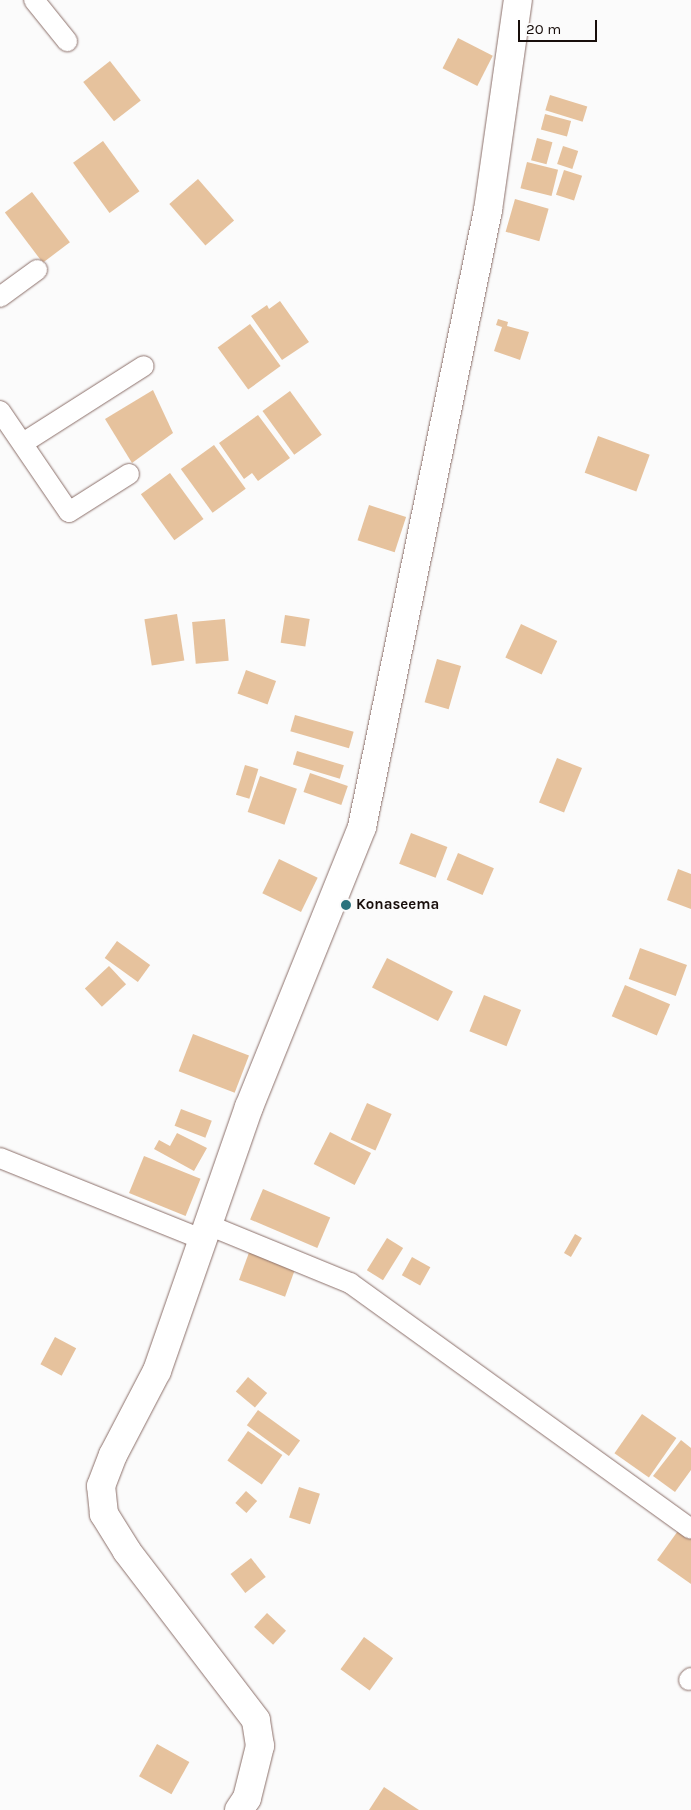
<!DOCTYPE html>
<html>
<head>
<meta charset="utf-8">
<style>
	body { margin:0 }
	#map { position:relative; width:691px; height:1810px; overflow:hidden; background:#fbfbfb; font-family:Karla,sans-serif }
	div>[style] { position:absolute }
	.building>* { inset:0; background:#e6c29d; transform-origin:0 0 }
	.roads { filter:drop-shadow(0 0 1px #8b6f69) drop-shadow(0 0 1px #8b6f69) }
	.minor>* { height:20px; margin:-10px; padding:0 10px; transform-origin:10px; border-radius:10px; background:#fff }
	.secondary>* { height:28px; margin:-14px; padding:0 14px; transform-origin:14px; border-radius:14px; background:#fff }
	.dots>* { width:14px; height:14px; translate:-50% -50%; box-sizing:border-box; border:2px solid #fbfbfb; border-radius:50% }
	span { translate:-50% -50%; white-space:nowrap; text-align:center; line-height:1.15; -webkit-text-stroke:5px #fbfbfb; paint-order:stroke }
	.poi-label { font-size:15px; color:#180e0b; font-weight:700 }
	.left { translate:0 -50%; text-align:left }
	.scale { position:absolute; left:518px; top:20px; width:79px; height:22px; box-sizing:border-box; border:2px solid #180e0b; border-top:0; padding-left:6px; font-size:15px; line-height:18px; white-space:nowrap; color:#180e0b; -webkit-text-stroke:4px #fbfbfb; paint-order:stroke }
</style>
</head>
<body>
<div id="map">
	<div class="building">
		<i style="left:458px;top:38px;width:39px;height:34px;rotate:27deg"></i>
		<i style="left:110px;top:61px;width:50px;height:34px;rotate:52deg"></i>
		<i style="left:550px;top:95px;width:39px;height:16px;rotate:17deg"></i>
		<i style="left:545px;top:114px;width:27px;height:16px;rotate:15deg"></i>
		<i style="left:537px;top:138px;width:16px;height:23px;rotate:15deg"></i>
		<i style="left:103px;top:141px;width:62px;height:37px;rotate:54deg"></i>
		<i style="left:563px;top:146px;width:16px;height:19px;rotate:18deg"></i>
		<i style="left:527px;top:162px;width:32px;height:27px;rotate:14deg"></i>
		<i style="left:564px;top:170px;width:19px;height:26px;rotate:18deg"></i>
		<i style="left:198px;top:179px;width:55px;height:38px;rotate:49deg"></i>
		<i style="left:32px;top:192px;width:63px;height:34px;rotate:53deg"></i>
		<i style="left:515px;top:199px;width:35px;height:34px;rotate:16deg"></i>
		<i style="clip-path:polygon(280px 301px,309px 342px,282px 360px,251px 316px,267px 305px,269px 309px)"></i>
		<i style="clip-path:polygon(498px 319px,508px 322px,507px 326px,529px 332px,520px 360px,494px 351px,502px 327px,496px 325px)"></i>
		<i style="left:250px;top:324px;width:52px;height:40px;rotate:54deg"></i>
		<i style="clip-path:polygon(153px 390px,173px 433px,132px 463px,105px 419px)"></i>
		<i style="left:290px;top:391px;width:54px;height:34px;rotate:54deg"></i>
		<i style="clip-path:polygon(258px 415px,290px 458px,258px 481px,252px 473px,244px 479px,219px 443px)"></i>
		<i style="left:598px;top:436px;width:55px;height:39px;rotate:20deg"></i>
		<i style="left:214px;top:445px;width:54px;height:41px;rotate:54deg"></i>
		<i style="left:170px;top:473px;width:57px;height:36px;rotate:54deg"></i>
		<i style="left:369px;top:505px;width:39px;height:37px;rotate:18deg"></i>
		<i style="left:177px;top:614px;width:47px;height:33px;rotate:81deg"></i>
		<i style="left:285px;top:615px;width:25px;height:28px;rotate:9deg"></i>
		<i style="left:225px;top:619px;width:42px;height:33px;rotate:85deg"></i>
		<i style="left:521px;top:624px;width:40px;height:37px;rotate:25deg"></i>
		<i style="left:437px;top:659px;width:25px;height:45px;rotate:16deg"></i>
		<i style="left:246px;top:670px;width:32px;height:25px;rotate:20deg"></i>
		<i style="left:295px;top:715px;width:61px;height:17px;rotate:16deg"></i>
		<i style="left:297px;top:751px;width:49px;height:14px;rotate:17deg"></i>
		<i style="left:557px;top:758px;width:27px;height:48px;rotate:22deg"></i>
		<i style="left:245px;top:765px;width:14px;height:31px;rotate:17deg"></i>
		<i style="left:310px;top:773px;width:40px;height:20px;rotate:19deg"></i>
		<i style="left:260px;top:776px;width:39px;height:38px;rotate:19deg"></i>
		<i style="left:411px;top:833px;width:39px;height:33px;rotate:21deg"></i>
		<i style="left:458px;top:853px;width:39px;height:29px;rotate:23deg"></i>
		<i style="left:279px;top:859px;width:43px;height:38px;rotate:26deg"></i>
		<i style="clip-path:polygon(678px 869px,691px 874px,691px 909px,667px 900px)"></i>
		<i style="left:117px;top:941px;width:41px;height:21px;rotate:36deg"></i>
		<i style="left:640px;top:948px;width:50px;height:33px;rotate:20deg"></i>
		<i style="left:387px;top:958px;width:74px;height:33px;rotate:27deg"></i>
		<i style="left:109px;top:966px;width:25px;height:33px;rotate:47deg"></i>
		<i style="left:625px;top:985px;width:49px;height:34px;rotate:23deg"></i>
		<i style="left:484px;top:995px;width:40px;height:39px;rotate:22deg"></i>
		<i style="left:193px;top:1034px;width:60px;height:40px;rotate:21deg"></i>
		<i style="left:367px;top:1103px;width:27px;height:40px;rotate:24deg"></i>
		<i style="left:181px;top:1109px;width:33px;height:18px;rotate:21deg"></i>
		<i style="left:330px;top:1132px;width:46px;height:36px;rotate:27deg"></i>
		<i style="clip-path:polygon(177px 1133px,207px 1148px,194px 1171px,154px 1149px,159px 1140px,170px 1146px)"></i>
		<i style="left:144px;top:1156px;width:61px;height:40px;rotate:22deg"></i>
		<i style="left:263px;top:1189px;width:73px;height:33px;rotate:23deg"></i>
		<i style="left:575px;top:1234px;width:8px;height:22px;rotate:30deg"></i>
		<i style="left:387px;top:1238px;width:19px;height:38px;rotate:32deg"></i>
		<i style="left:251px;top:1247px;width:49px;height:35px;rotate:20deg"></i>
		<i style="left:412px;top:1257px;width:21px;height:21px;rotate:29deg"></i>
		<i style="left:55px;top:1337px;width:24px;height:31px;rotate:28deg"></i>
		<i style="left:248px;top:1377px;width:25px;height:19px;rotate:40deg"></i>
		<i style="left:258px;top:1410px;width:52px;height:19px;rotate:36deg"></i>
		<i style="left:642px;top:1414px;width:42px;height:48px;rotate:35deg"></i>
		<i style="left:248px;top:1431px;width:42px;height:36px;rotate:35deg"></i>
		<i style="clip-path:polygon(681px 1440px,691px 1448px,691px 1470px,675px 1492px,653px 1476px)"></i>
		<i style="left:299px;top:1487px;width:22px;height:32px;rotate:18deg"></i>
		<i style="left:246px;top:1491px;width:15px;height:16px;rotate:42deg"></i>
		<i style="clip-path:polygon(680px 1528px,691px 1536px,691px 1584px,657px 1560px)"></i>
		<i style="left:251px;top:1558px;width:24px;height:26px;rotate:52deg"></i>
		<i style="left:267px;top:1613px;width:26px;height:19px;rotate:43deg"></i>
		<i style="left:364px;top:1637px;width:36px;height:40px;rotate:36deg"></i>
		<i style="left:157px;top:1744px;width:37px;height:37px;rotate:29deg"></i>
		<i style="clip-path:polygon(384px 1787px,419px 1810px,369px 1810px)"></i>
	</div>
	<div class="roads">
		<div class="minor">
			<i style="left:34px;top:0;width:53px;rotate:51.2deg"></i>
			<i style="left:0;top:297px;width:46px;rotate:-36.1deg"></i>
			<i style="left:0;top:411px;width:122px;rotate:55.7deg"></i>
			<i style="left:69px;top:512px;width:71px;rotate:-32.3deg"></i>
			<i style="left:23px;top:443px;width:143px;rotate:-32.5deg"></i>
			<i style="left:0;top:1158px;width:217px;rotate:21.9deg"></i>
			<i style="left:206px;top:1224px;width:156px;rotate:22.3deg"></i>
			<i style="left:350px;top:1283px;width:420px;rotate:35.8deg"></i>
			<i style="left:689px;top:1680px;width:3px;rotate:-45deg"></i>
		</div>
		<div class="secondary">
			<i style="left:239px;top:1810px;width:14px;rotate:-56deg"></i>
			<i style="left:247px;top:1798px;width:54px;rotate:-76deg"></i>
			<i style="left:260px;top:1746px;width:26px;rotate:-99deg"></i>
			<i style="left:256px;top:1720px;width:213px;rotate:-127.4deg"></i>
			<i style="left:127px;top:1551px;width:44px;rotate:-121.9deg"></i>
			<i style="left:104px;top:1514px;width:28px;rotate:-96deg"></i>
			<i style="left:101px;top:1486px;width:33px;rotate:-69deg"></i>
			<i style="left:113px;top:1455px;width:95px;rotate:-62.4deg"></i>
			<i style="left:157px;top:1371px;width:280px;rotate:-70.8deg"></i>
			<i style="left:249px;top:1107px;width:302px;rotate:-68deg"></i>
			<i style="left:362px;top:827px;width:630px;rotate:-78.46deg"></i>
			<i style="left:488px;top:210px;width:212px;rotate:-81.9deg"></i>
		</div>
	</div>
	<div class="dots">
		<i style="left:346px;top:905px;background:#2b737d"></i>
	</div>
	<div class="poi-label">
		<span class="left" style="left:356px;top:905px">Konaseema</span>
	</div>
	<div class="scale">20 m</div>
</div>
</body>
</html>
